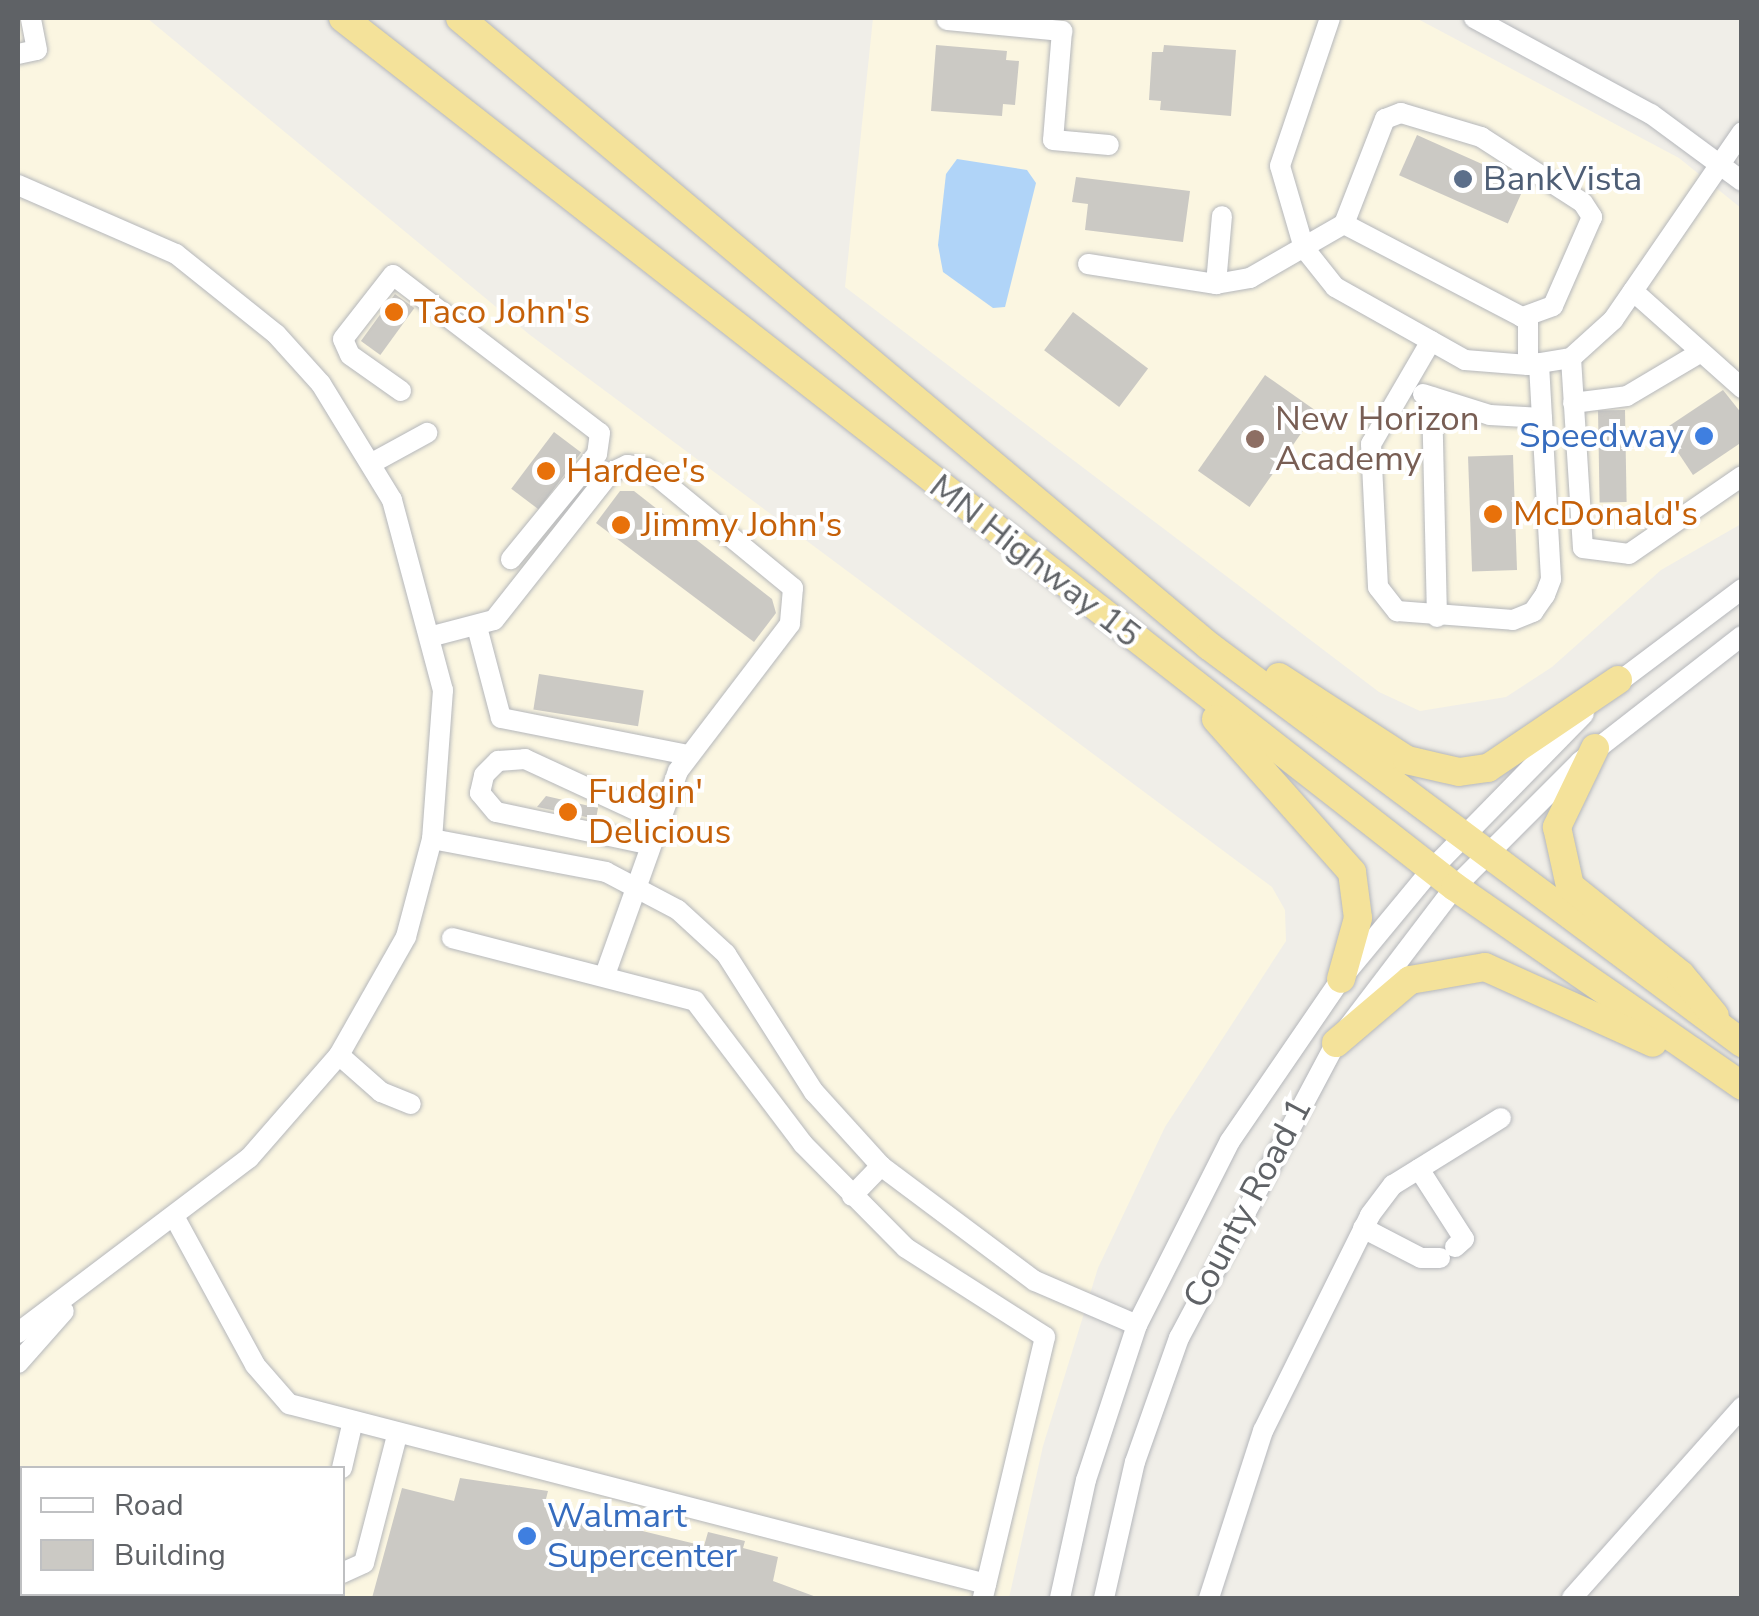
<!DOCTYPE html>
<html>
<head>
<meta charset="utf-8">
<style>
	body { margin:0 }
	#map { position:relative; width:1759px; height:1616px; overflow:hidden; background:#f0eee8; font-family:"Nunito Sans",sans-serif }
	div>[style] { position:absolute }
	.commercial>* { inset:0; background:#fbf6e1 }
	.water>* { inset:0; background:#b0d4f8 }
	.building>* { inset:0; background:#cbc9c4; transform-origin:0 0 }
	.roads { filter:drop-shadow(0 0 2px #b5b7bb) drop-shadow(0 0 2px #b5b7bb) }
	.minor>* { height:20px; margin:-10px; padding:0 10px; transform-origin:10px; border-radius:10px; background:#fff }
	.highway>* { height:28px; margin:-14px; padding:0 14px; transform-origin:14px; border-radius:14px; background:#f4e29a }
	.dots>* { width:28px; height:28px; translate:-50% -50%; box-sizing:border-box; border:5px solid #fff; border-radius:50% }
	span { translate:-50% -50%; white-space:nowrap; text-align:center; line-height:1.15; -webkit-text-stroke:8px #fff; paint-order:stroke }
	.service-label { font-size:35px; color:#4e5e75 }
	.left { translate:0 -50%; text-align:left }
	.food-label { font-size:35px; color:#c56008 }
	.education-label { font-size:35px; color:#785e54 }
	.shop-label { font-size:35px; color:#366cbe }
	.right { translate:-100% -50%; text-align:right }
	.street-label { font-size:35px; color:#5f6266 }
	.frame { position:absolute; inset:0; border:20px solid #5f6266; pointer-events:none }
	.legend { position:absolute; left:20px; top:1466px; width:325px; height:130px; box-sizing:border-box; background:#fff; border:2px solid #bfc0c2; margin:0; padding:12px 18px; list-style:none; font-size:30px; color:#5f6266 }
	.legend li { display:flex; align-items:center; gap:20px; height:50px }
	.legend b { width:50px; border:2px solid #bfc0c2 }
</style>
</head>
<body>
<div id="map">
	<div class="commercial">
		<i style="clip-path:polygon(18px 18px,147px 18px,530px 335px,1272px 887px,1285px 910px,1286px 941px,1165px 1127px,1098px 1268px,1043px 1446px,1009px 1598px,105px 1598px,102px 1594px,342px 1594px,342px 1468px,22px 1468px,22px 1491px,18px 1485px)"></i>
		<i style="clip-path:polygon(873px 18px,1416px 18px,1679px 158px,1741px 208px,1741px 524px,1661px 570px,1552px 667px,1506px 697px,1420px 711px,1379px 692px,845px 287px)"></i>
	</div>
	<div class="water">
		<i style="clip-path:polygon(957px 159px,1027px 170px,1036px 183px,1005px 307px,993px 308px,943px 272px,938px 245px,946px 174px)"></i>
	</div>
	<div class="building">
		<i style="clip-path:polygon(936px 45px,1007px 51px,1006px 60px,1019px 61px,1015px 105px,1003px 104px,1002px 116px,931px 111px)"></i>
		<i style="clip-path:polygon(1164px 45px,1236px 50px,1231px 116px,1160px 110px,1161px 101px,1149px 100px,1152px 52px,1163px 52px)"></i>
		<i style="left:1417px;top:135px;width:119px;height:44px;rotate:24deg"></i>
		<i style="clip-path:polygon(1076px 177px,1190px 191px,1183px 242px,1085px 230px,1088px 204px,1072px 202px)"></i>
		<i style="left:395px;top:294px;width:24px;height:58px;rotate:36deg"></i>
		<i style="left:1073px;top:312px;width:94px;height:48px;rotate:37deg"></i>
		<i style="left:1265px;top:375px;width:63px;height:117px;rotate:35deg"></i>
		<i style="clip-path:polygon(1723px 390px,1742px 414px,1742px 442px,1693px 475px,1663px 430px)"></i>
		<i style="left:1625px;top:410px;width:92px;height:27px;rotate:89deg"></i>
		<i style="left:554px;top:432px;width:34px;height:71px;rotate:37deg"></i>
		<i style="left:1513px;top:455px;width:115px;height:45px;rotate:88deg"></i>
		<i style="clip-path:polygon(620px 491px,634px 491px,772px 599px,776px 613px,754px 642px,596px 523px)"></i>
		<i style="left:539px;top:674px;width:106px;height:36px;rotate:9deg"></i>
		<i style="clip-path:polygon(546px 796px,598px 808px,596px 819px,537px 807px)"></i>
		<i style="clip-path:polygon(460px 1478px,548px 1491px,544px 1507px,704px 1546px,708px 1532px,745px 1541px,743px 1548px,778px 1557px,773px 1581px,819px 1598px,372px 1598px,402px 1488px,454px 1501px)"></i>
	</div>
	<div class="roads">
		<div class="minor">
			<i style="left:1330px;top:18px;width:156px;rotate:108.7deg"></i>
			<i style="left:1280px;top:166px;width:85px;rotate:73.7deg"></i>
			<i style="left:1304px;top:248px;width:50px;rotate:51.5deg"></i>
			<i style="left:1335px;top:287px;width:149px;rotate:29.3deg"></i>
			<i style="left:1465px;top:360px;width:63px;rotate:4.5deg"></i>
			<i style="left:1528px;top:365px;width:44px;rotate:-9.2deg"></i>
			<i style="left:1571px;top:358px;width:57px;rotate:-42.1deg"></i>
			<i style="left:1613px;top:320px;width:228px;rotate:-55.5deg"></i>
			<i style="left:1474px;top:18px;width:201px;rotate:28.5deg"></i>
			<i style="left:1651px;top:114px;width:113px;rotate:36.4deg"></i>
			<i style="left:947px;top:20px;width:116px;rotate:5.5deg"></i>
			<i style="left:1062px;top:31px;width:109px;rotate:94.7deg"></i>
			<i style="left:1053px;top:140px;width:56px;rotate:5.1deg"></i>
			<i style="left:18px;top:54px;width:19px;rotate:-12deg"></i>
			<i style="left:37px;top:50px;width:33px;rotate:-101deg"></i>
			<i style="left:18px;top:185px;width:172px;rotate:23.6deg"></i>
			<i style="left:176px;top:254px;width:128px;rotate:38.7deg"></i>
			<i style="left:276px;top:334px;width:67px;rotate:48deg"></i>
			<i style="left:321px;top:384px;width:136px;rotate:58.5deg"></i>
			<i style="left:392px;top:500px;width:197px;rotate:75deg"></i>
			<i style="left:443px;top:690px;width:149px;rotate:94.2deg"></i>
			<i style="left:432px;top:839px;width:101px;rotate:104.9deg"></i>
			<i style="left:406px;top:937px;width:136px;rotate:119.6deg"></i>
			<i style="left:339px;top:1055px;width:137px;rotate:131.1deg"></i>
			<i style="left:249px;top:1158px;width:290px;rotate:142.9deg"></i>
			<i style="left:1088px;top:264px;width:130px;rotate:8.9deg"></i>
			<i style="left:1216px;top:284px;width:35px;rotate:-10deg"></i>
			<i style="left:1250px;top:278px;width:108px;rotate:-29.9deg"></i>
			<i style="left:1344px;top:224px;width:113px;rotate:-68.7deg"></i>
			<i style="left:1385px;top:119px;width:17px;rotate:-21deg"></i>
			<i style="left:1401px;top:113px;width:84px;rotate:16.7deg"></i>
			<i style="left:1481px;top:137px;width:121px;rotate:32.9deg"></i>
			<i style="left:1583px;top:203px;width:17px;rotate:57deg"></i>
			<i style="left:1592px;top:217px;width:97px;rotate:113.7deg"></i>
			<i style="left:1553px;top:306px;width:33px;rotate:160deg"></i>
			<i style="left:1522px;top:317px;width:201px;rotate:-152.4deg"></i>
			<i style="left:1216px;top:284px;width:68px;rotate:-85deg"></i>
			<i style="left:1633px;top:291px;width:146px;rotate:41.7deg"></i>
			<i style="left:1431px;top:341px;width:119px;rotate:120.2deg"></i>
			<i style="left:1371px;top:444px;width:143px;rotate:87.2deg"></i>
			<i style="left:1378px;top:587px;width:31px;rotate:52deg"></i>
			<i style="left:1397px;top:611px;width:116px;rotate:4.4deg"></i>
			<i style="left:1513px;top:620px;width:22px;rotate:-22deg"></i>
			<i style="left:1533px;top:612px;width:21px;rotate:-55deg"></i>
			<i style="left:1545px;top:595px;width:17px;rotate:-69deg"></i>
			<i style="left:1551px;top:579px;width:216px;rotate:-93.2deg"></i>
			<i style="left:1571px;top:358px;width:190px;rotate:86.4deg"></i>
			<i style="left:1583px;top:548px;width:46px;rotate:7.4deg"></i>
			<i style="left:1629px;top:554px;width:137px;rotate:-34.6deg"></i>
			<i style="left:1528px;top:365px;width:48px;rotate:-90deg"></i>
			<i style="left:401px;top:391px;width:62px;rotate:-144.8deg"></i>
			<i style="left:350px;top:355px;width:17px;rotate:-114deg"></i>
			<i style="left:343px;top:339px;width:81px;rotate:-52deg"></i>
			<i style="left:393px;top:275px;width:260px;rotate:37.4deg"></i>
			<i style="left:600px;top:433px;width:21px;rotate:98deg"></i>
			<i style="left:597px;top:454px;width:136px;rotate:129.3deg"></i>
			<i style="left:1423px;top:394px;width:70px;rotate:17.4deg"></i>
			<i style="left:1490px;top:415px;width:52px;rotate:3.3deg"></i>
			<i style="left:1432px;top:397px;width:220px;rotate:88.7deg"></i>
			<i style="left:1573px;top:403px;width:54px;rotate:-7.4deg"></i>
			<i style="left:1627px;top:396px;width:86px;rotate:-30.7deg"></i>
			<i style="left:372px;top:463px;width:63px;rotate:-28.6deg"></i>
			<i style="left:477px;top:627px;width:94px;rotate:75.2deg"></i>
			<i style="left:501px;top:718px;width:191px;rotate:11.2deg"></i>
			<i style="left:433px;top:636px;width:63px;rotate:-14.7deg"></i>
			<i style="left:494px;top:620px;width:187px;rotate:-51.7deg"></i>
			<i style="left:610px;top:473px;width:19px;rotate:-25deg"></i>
			<i style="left:627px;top:465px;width:20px;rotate:9deg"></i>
			<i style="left:647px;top:468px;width:189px;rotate:39.4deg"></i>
			<i style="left:793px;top:588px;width:36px;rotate:95deg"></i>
			<i style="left:790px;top:624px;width:185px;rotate:127.3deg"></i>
			<i style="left:678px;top:771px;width:214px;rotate:109.7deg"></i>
			<i style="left:1608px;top:690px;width:168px;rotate:-37deg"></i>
			<i style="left:432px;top:839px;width:177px;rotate:10.7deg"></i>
			<i style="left:606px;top:872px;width:81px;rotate:27.8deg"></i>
			<i style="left:678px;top:910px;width:65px;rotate:42.5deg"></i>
			<i style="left:726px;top:954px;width:164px;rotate:57.5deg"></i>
			<i style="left:814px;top:1092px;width:100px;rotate:47.8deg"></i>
			<i style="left:881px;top:1166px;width:192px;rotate:36.8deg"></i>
			<i style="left:1035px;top:1281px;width:111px;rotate:23.3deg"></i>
			<i style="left:647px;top:844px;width:154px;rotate:-168deg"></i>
			<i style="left:496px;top:812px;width:25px;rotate:-130deg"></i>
			<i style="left:480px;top:793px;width:18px;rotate:-77deg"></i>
			<i style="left:484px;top:775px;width:20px;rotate:-45deg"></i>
			<i style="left:498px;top:761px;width:27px;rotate:-4deg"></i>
			<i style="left:525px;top:759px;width:145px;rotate:24.8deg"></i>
			<i style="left:452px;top:938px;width:251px;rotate:14.5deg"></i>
			<i style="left:695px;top:1001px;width:179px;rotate:52.9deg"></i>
			<i style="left:803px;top:1144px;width:146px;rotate:45.3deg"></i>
			<i style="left:906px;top:1248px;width:165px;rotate:32.6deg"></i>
			<i style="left:1045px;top:1337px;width:268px;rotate:103.4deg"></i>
			<i style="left:339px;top:1055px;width:56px;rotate:41.4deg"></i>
			<i style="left:381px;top:1092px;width:32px;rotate:22deg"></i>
			<i style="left:1419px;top:1169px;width:83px;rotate:57.3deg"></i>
			<i style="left:1464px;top:1239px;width:12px;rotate:138deg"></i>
			<i style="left:852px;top:1196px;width:42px;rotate:-46deg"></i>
			<i style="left:175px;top:1218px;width:167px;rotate:61.4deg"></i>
			<i style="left:255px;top:1365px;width:52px;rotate:48.9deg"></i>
			<i style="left:289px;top:1404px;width:720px;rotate:14.48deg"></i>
			<i style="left:1363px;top:1228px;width:65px;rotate:27.3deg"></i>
			<i style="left:1421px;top:1258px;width:19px"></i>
			<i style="left:18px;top:1363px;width:69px;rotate:-48.5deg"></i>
			<i style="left:342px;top:1468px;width:44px;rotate:-76.9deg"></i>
			<i style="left:18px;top:1559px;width:6px;rotate:51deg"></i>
			<i style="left:342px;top:1573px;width:24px;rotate:-24deg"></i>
			<i style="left:364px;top:1563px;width:132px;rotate:-75.5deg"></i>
			<i style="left:49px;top:1594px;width:6px;rotate:45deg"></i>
			<i style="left:311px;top:1598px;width:4px;rotate:-76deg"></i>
			<i style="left:1060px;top:1598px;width:121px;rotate:-77.6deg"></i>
			<i style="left:1086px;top:1480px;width:163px;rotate:-71.8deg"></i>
			<i style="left:1137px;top:1325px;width:206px;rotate:-63.2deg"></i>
			<i style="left:1230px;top:1141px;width:196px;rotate:-55.6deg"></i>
			<i style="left:1341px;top:979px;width:143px;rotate:-50.4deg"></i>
			<i style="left:1432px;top:869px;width:217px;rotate:-45.6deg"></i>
			<i style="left:1104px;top:1598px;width:139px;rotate:-77.2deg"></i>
			<i style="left:1135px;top:1462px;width:132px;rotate:-70.5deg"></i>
			<i style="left:1179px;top:1338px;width:334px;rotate:-62deg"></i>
			<i style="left:1336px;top:1043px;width:196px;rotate:-52.7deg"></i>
			<i style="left:1455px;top:887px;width:177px;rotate:-45deg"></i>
			<i style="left:1580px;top:762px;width:205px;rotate:-37.9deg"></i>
			<i style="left:1209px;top:1598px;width:176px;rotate:-72.1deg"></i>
			<i style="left:1263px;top:1431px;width:241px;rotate:-63.6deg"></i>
			<i style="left:1370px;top:1215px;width:38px;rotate:-53deg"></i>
			<i style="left:1393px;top:1185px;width:127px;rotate:-31.8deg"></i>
			<i style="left:1572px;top:1598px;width:256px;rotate:-48.3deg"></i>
		</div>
		<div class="highway">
			<i style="left:343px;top:18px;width:1411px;rotate:38.01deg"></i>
			<i style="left:1455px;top:887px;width:349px;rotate:34.7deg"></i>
			<i style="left:460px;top:18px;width:977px;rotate:39.98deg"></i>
			<i style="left:1209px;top:646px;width:665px;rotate:36.68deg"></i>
			<i style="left:1279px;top:677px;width:153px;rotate:33deg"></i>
			<i style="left:1407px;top:760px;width:53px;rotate:13deg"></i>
			<i style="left:1459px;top:772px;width:29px;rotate:-8deg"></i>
			<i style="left:1488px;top:768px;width:157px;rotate:-34.1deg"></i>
			<i style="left:1216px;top:719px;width:205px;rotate:48.4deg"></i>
			<i style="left:1352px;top:872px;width:46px;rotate:82.6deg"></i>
			<i style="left:1358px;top:918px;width:63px;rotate:105.6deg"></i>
			<i style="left:1595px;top:748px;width:88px;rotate:115.7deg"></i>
			<i style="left:1557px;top:827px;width:60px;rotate:77.6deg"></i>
			<i style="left:1570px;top:886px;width:142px;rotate:38.7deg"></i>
			<i style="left:1681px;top:975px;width:53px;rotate:50.3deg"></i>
			<i style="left:1336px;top:1043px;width:97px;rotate:-40.4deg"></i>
			<i style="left:1410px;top:980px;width:76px;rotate:-9.8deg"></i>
			<i style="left:1485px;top:967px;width:184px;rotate:24.3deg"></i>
		</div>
	</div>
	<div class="dots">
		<i style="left:1463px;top:179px;background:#5c6f8a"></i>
		<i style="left:394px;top:312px;background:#e8710a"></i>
		<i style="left:1704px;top:436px;background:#3f7fe0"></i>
		<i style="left:1255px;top:439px;background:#8d6e63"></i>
		<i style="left:546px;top:471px;background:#e8710a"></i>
		<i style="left:1493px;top:514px;background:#e8710a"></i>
		<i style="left:621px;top:525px;background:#e8710a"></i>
		<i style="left:568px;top:812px;background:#e8710a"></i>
		<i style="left:527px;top:1536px;background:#3f7fe0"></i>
	</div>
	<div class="service-label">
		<span class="left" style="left:1483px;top:179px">BankVista</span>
	</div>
	<div class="food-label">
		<span class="left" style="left:414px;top:312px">Taco John's</span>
		<span class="left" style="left:566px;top:471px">Hardee's</span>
		<span class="left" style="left:1513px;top:514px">McDonald's</span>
		<span class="left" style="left:641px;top:525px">Jimmy John's</span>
		<span class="left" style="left:588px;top:812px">Fudgin'<br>Delicious</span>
	</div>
	<div class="education-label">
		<span class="left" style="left:1275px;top:439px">New Horizon<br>Academy</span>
	</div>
	<div class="shop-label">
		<span class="right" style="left:1684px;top:436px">Speedway</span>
		<span class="left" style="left:547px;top:1536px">Walmart<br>Supercenter</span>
	</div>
	<div class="street-label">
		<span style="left:1035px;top:561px;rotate:38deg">MN Highway 15</span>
		<span style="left:1248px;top:1203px;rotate:-62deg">County Road 1</span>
	</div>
	<div class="frame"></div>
	<ul class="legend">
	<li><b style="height:12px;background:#fff"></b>Road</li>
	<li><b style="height:28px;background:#cbc9c4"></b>Building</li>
	</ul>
</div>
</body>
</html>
